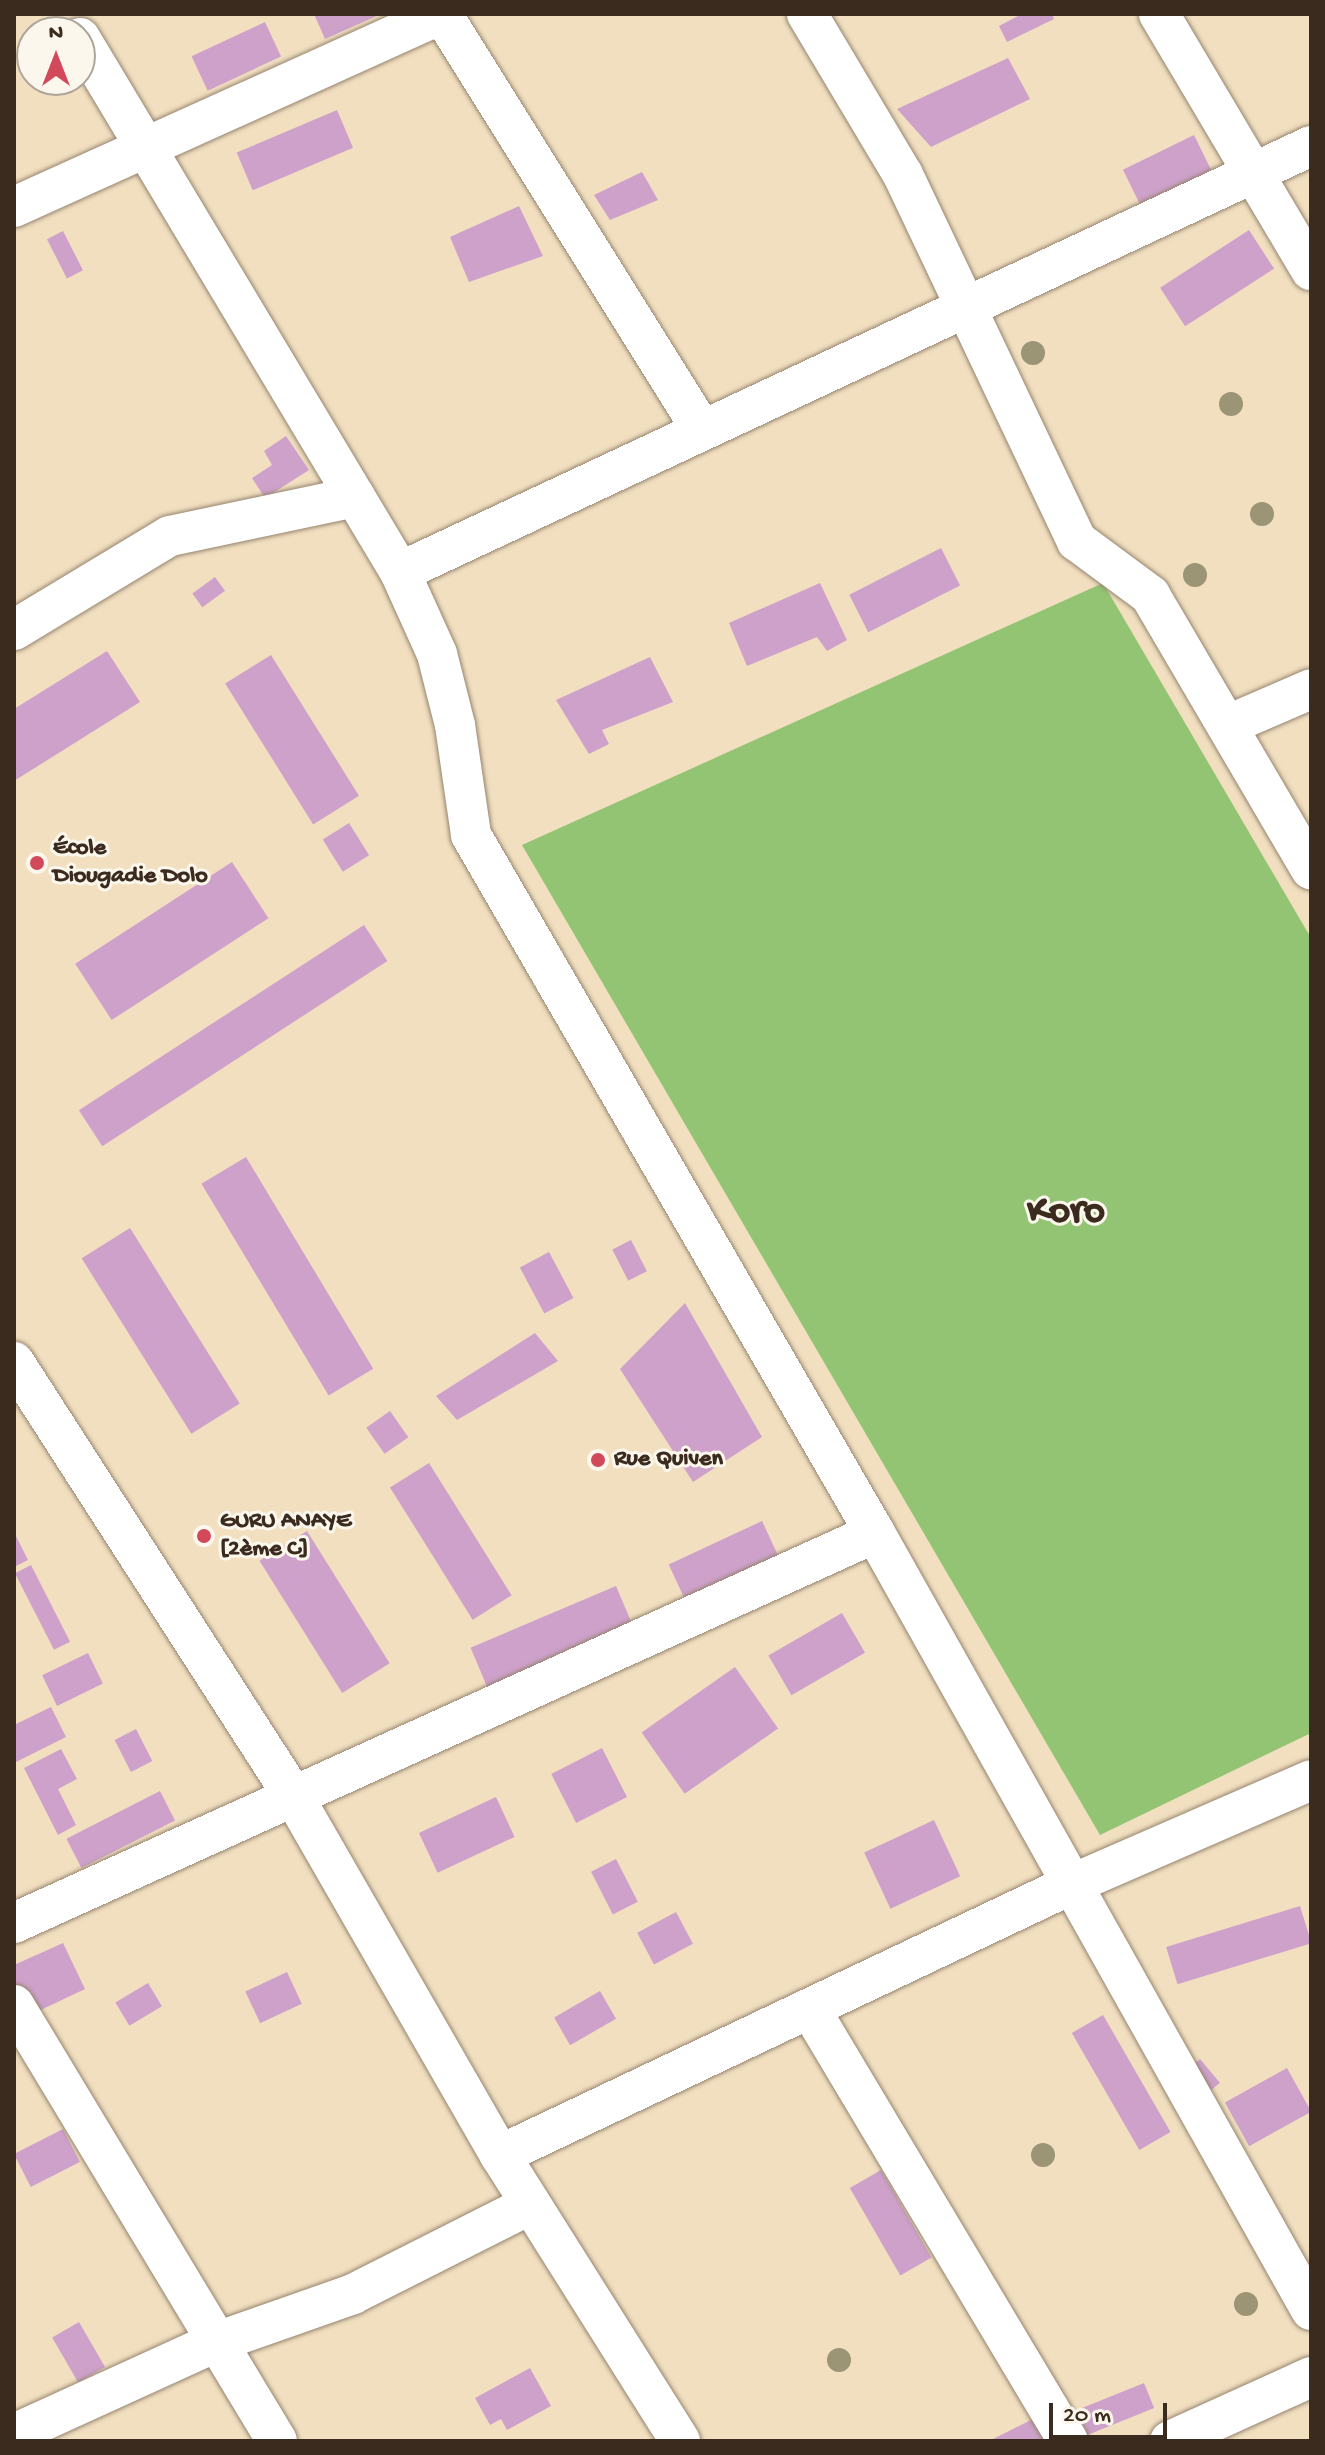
<!DOCTYPE html>
<html>
<head>
<meta charset="utf-8">
<style>
	body { margin:0 }
	#map { position:relative; width:1325px; height:2455px; overflow:hidden; background:#f1dfc0; font-family:"Gochi Hand",sans-serif }
	div>[style] { position:absolute }
	.green>* { inset:0; background:#93c473 }
	.building>* { inset:0; background:#cea1cb; transform-origin:0 0 }
	.roads { filter:drop-shadow(0 0 2px #96846f) drop-shadow(0 0 2px #96846f) }
	.minor>* { height:40px; margin:-20px; padding:0 20px; transform-origin:20px; border-radius:20px; background:#fff }
	.trees>* { width:24px; height:24px; margin:-12px; border-radius:50%; background:#9b9575 }
	.dots>* { width:22px; height:22px; translate:-50% -50%; box-sizing:border-box; border:4px solid #fbf7ec; border-radius:50% }
	span { translate:-50% -50%; white-space:nowrap; text-align:center; line-height:1.15; -webkit-text-stroke:6px #fbf7ec; paint-order:stroke }
	.poi-label { font-size:24px; color:#3b2a1e; font-weight:700 }
	.left { translate:0 -50%; text-align:left }
	.town-label { font-size:40px; color:#3b2a1e; font-weight:700 }
	.frame { position:absolute; inset:0; border:16px solid #3b2a1e; pointer-events:none }
	.north { position:absolute; left:16px; top:16px; width:80px; height:80px; box-sizing:border-box; background:#fbf7ec; border:2px solid #aea59a; border-radius:50%; rotate:0deg; font-size:22px; font-weight:700; line-height:32px; text-align:center; color:#3b2a1e }
	.north::after { content:''; display:block; margin:auto; width:28px; height:36px; background:#d1495b; clip-path:polygon(50% 0,100% 100%,50% 72%,0 100%) }
	.scale { position:absolute; left:1049px; top:2403px; width:118px; height:36px; box-sizing:border-box; border:4px solid #3b2a1e; border-top:0; padding-left:10px; font-size:24px; line-height:28px; white-space:nowrap; color:#3b2a1e; -webkit-text-stroke:6px #fbf7ec; paint-order:stroke }
</style>
</head>
<body>
<div id="map">
	<div class="green">
		<i style="clip-path:polygon(1103px 583px,1311px 938px,1311px 1733px,1100px 1835px,522px 845px)"></i>
	</div>
	<div class="building">
		<i style="clip-path:polygon(314px 14px,381px 14px,325px 39px)"></i>
		<i style="clip-path:polygon(1022px 14px,1052px 14px,1054px 19px,1007px 42px,999px 26px)"></i>
		<i style="left:265px;top:22px;width:38px;height:81px;rotate:65deg"></i>
		<i style="clip-path:polygon(1008px 58px,1030px 99px,931px 147px,897px 109px)"></i>
		<i style="left:337px;top:110px;width:41px;height:109px;rotate:67deg"></i>
		<i style="left:1194px;top:135px;width:41px;height:79px;rotate:64deg"></i>
		<i style="clip-path:polygon(642px 172px,658px 200px,610px 220px,594px 195px)"></i>
		<i style="clip-path:polygon(519px 206px,543px 256px,469px 282px,450px 237px)"></i>
		<i style="left:1249px;top:230px;width:46px;height:106px;rotate:57deg"></i>
		<i style="left:63px;top:231px;width:44px;height:18px;rotate:63deg"></i>
		<i style="clip-path:polygon(286px 436px,309px 470px,265px 498px,252px 478px,272px 465px,264px 451px)"></i>
		<i style="left:941px;top:548px;width:42px;height:103px;rotate:63deg"></i>
		<i style="left:215px;top:577px;width:17px;height:28px;rotate:54deg"></i>
		<i style="clip-path:polygon(820px 583px,847px 640px,827px 651px,817px 637px,747px 666px,729px 623px)"></i>
		<i style="clip-path:polygon(107px 651px,140px 702px,14px 781px,14px 709px)"></i>
		<i style="left:271px;top:655px;width:166px;height:54px;rotate:58deg"></i>
		<i style="clip-path:polygon(650px 657px,673px 702px,602px 730px,609px 744px,589px 754px,556px 700px)"></i>
		<i style="left:349px;top:823px;width:38px;height:31px;rotate:58deg"></i>
		<i style="left:232px;top:862px;width:67px;height:187px;rotate:57deg"></i>
		<i style="left:364px;top:925px;width:43px;height:340px;rotate:57deg"></i>
		<i style="left:246px;top:1157px;width:247px;height:52px;rotate:59deg"></i>
		<i style="left:130px;top:1228px;width:207px;height:57px;rotate:58deg"></i>
		<i style="left:631px;top:1240px;width:35px;height:21px;rotate:63deg"></i>
		<i style="left:549px;top:1252px;width:52px;height:33px;rotate:62deg"></i>
		<i style="clip-path:polygon(685px 1303px,762px 1437px,693px 1482px,620px 1369px)"></i>
		<i style="clip-path:polygon(535px 1333px,558px 1361px,457px 1420px,436px 1396px)"></i>
		<i style="left:390px;top:1411px;width:32px;height:29px;rotate:55deg"></i>
		<i style="left:429px;top:1463px;width:156px;height:46px;rotate:58deg"></i>
		<i style="left:762px;top:1521px;width:50px;height:103px;rotate:65deg"></i>
		<i style="left:307px;top:1531px;width:156px;height:56px;rotate:58deg"></i>
		<i style="clip-path:polygon(14px 1532px,28px 1560px,14px 1567px)"></i>
		<i style="left:31px;top:1565px;width:86px;height:18px;rotate:63deg"></i>
		<i style="left:616px;top:1586px;width:48px;height:158px;rotate:67deg"></i>
		<i style="left:842px;top:1613px;width:46px;height:85px;rotate:60deg"></i>
		<i style="left:88px;top:1653px;width:34px;height:51px;rotate:64deg"></i>
		<i style="left:735px;top:1667px;width:75px;height:114px;rotate:55deg"></i>
		<i style="clip-path:polygon(51px 1707px,66px 1737px,14px 1763px,14px 1725px)"></i>
		<i style="left:136px;top:1729px;width:36px;height:24px;rotate:63deg"></i>
		<i style="left:602px;top:1748px;width:55px;height:57px;rotate:63deg"></i>
		<i style="clip-path:polygon(61px 1749px,77px 1779px,58px 1789px,76px 1825px,58px 1835px,24px 1768px)"></i>
		<i style="left:160px;top:1791px;width:33px;height:105px;rotate:63deg"></i>
		<i style="left:496px;top:1797px;width:44px;height:85px;rotate:65deg"></i>
		<i style="left:934px;top:1820px;width:62px;height:77px;rotate:65deg"></i>
		<i style="left:616px;top:1859px;width:48px;height:28px;rotate:63deg"></i>
		<i style="left:1300px;top:1906px;width:39px;height:140px;rotate:73deg"></i>
		<i style="left:676px;top:1912px;width:36px;height:44px;rotate:62deg"></i>
		<i style="clip-path:polygon(63px 1943px,85px 1989px,28px 2016px,14px 1986px,14px 1965px)"></i>
		<i style="left:287px;top:1972px;width:35px;height:46px;rotate:65deg"></i>
		<i style="left:148px;top:1983px;width:27px;height:38px;rotate:59deg"></i>
		<i style="left:600px;top:1991px;width:32px;height:53px;rotate:60deg"></i>
		<i style="left:1103px;top:2015px;width:135px;height:36px;rotate:60deg"></i>
		<i style="left:1200px;top:2059px;width:31px;height:21px;rotate:50deg"></i>
		<i style="left:1287px;top:2068px;width:50px;height:71px;rotate:61deg"></i>
		<i style="left:63px;top:2129px;width:37px;height:55px;rotate:63deg"></i>
		<i style="left:881px;top:2170px;width:101px;height:36px;rotate:60deg"></i>
		<i style="left:79px;top:2322px;width:52px;height:31px;rotate:60deg"></i>
		<i style="clip-path:polygon(530px 2368px,551px 2406px,507px 2430px,501px 2419px,490px 2425px,475px 2398px)"></i>
		<i style="left:1144px;top:2383px;width:27px;height:72px;rotate:68deg"></i>
		<i style="clip-path:polygon(1033px 2419px,1045px 2441px,989px 2441px)"></i>
	</div>
	<div class="roads">
		<div class="minor">
			<i style="left:442px;top:14px;width:489px;rotate:58deg"></i>
			<i style="left:807px;top:14px;width:187px;rotate:59.2deg"></i>
			<i style="left:903px;top:175px;width:405px;rotate:64.6deg"></i>
			<i style="left:1077px;top:541px;width:91px;rotate:36.5deg"></i>
			<i style="left:1150px;top:595px;width:318px;rotate:59.6deg"></i>
			<i style="left:1159px;top:14px;width:298px;rotate:59.3deg"></i>
			<i style="left:80px;top:38px;width:623px;rotate:59.07deg"></i>
			<i style="left:400px;top:572px;width:90px;rotate:65.7deg"></i>
			<i style="left:437px;top:654px;width:73px;rotate:75.8deg"></i>
			<i style="left:455px;top:725px;width:111px;rotate:81.7deg"></i>
			<i style="left:471px;top:835px;width:806px;rotate:59.94deg"></i>
			<i style="left:875px;top:1533px;width:891px;rotate:60.7deg"></i>
			<i style="left:14px;top:207px;width:470px;rotate:-24.3deg"></i>
			<i style="left:400px;top:572px;width:1006px;rotate:-25.06deg"></i>
			<i style="left:14px;top:630px;width:182px;rotate:-31.1deg"></i>
			<i style="left:170px;top:536px;width:189px;rotate:-11.9deg"></i>
			<i style="left:1228px;top:725px;width:90px;rotate:-23.4deg"></i>
			<i style="left:14px;top:1362px;width:517px;rotate:57.23deg"></i>
			<i style="left:294px;top:1797px;width:413px;rotate:60.1deg"></i>
			<i style="left:500px;top:2155px;width:338px;rotate:57.8deg"></i>
			<i style="left:14px;top:1923px;width:945px;rotate:-24.37deg"></i>
			<i style="left:14px;top:2005px;width:509px;rotate:58.9deg"></i>
			<i style="left:810px;top:2009px;width:503px;rotate:59.15deg"></i>
			<i style="left:500px;top:2155px;width:631px;rotate:-25.35deg"></i>
			<i style="left:1070px;top:1885px;width:263px;rotate:-23.5deg"></i>
			<i style="left:14px;top:2434px;width:220px;rotate:-24.5deg"></i>
			<i style="left:214px;top:2343px;width:147px;rotate:-19.4deg"></i>
			<i style="left:353px;top:2294px;width:199px;rotate:-26.8deg"></i>
			<i style="left:1170px;top:2441px;width:155px;rotate:-24.4deg"></i>
		</div>
	</div>
	<div class="trees">
		<i style="left:1033px;top:353px"></i>
		<i style="left:1231px;top:404px"></i>
		<i style="left:1262px;top:514px"></i>
		<i style="left:1195px;top:575px"></i>
		<i style="left:1043px;top:2155px"></i>
		<i style="left:1246px;top:2304px"></i>
		<i style="left:839px;top:2360px"></i>
	</div>
	<div class="dots">
		<i style="left:37px;top:863px;background:#d1495b"></i>
		<i style="left:598px;top:1460px;background:#d1495b"></i>
		<i style="left:204px;top:1536px;background:#d1495b"></i>
	</div>
	<div class="poi-label">
		<span class="left" style="left:53px;top:863px">École<br>Diougadie Dolo</span>
		<span class="left" style="left:614px;top:1460px">Rue Quiven</span>
		<span class="left" style="left:220px;top:1536px">GURU ANAYE<br>[2ème C]</span>
	</div>
	<div class="town-label">
		<span style="left:1066px;top:1213px">Koro</span>
	</div>
	<div class="frame"></div>
	<div class="north">N</div>
	<div class="scale">20 m</div>
</div>
</body>
</html>
